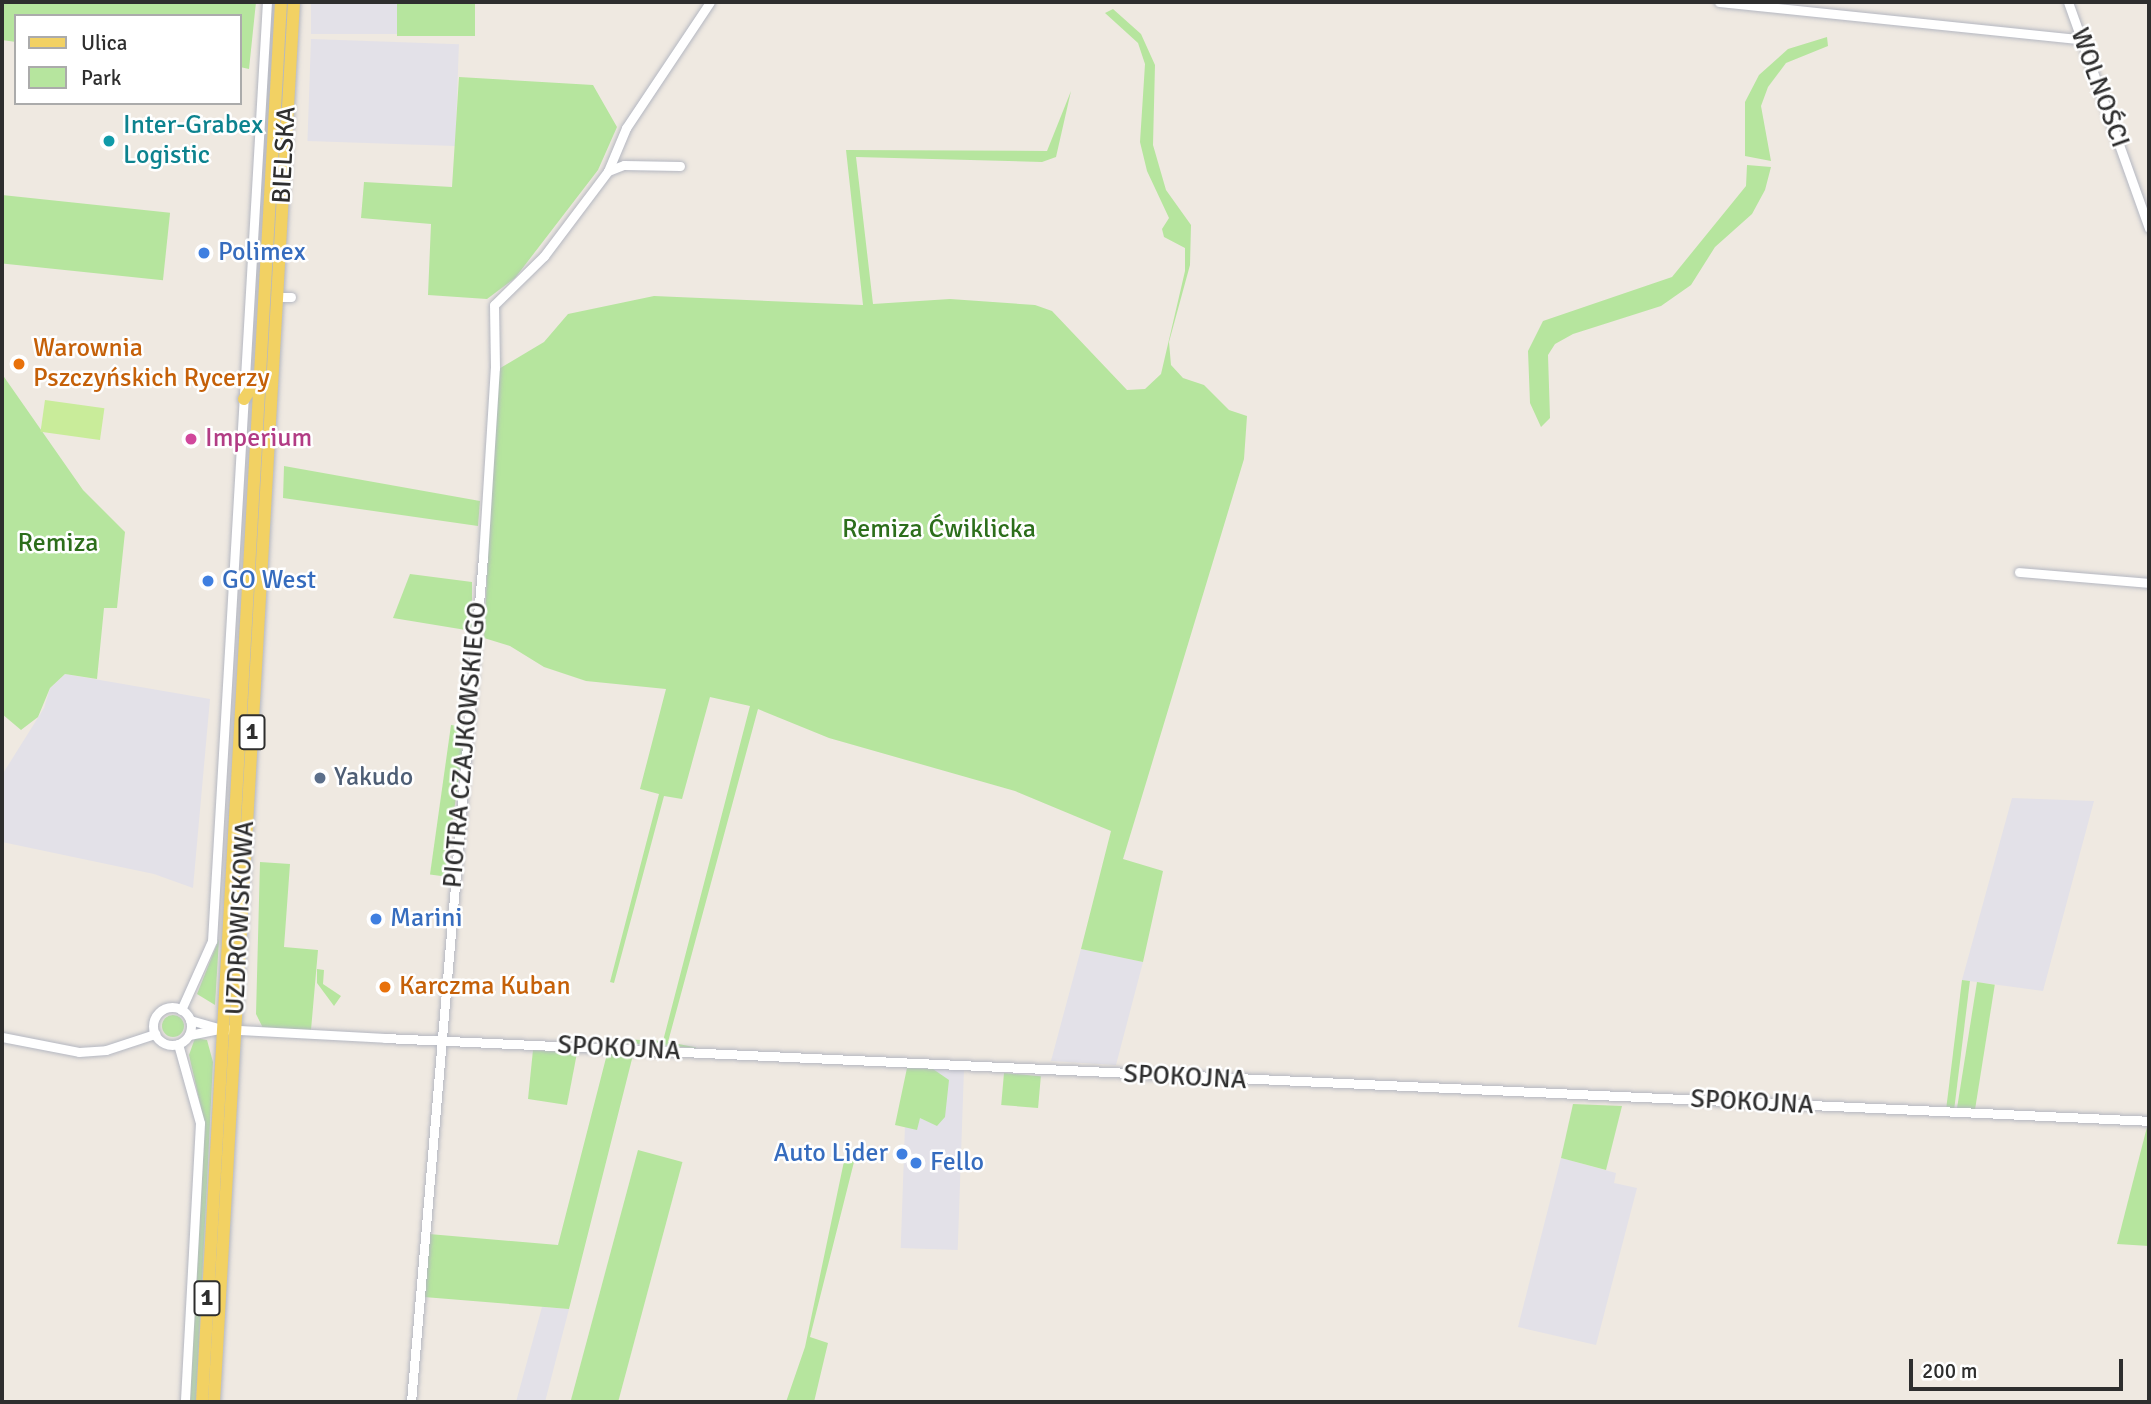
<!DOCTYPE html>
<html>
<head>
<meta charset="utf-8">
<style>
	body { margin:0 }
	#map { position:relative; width:2151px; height:1404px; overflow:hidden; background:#efe9e1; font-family:Signika,sans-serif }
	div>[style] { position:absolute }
	.industrial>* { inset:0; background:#e3e1e8; transform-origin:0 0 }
	.green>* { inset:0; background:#b6e59e; transform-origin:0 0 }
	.round { border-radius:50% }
	.pitch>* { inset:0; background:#c9ec9a; transform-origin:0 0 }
	.roads { filter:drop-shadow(0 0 2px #b4b7c1) drop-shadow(0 0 2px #b4b7c1) }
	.minor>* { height:9px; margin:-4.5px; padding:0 4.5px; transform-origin:4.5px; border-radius:4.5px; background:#fff }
	.minor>.ring { margin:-4.5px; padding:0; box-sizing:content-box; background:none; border:9px solid #fff; border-radius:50% }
	.major>* { height:12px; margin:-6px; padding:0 6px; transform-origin:6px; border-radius:6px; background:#f2d163 }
	.dots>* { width:19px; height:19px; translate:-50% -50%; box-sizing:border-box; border:4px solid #fff; border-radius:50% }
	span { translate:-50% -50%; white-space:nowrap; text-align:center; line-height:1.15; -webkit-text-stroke:5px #fff; paint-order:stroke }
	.shield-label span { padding:2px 5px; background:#fff; border:2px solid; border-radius:5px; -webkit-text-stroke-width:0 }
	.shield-label { font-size:24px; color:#2e2e2e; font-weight:700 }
	.street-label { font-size:26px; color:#2e2e2e }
	.culture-label { font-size:26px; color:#0d838f }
	.left { translate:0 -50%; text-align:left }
	.shop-label { font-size:26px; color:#366cbe }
	.right { translate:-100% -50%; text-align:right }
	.food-label { font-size:26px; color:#c56008 }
	.hotel-label { font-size:26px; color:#b23c85 }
	.park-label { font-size:26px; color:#2c6e1b }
	.service-label { font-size:26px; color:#4e5e75 }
	.frame { position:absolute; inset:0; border:4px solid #2e2e2e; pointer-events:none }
	.legend { position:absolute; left:14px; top:14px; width:228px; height:91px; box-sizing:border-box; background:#fff; border:2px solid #ababab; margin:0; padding:9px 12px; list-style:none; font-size:21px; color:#2e2e2e }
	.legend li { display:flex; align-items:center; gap:14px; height:35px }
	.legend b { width:35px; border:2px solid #ababab }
	.scale { position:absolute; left:1909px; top:1359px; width:214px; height:32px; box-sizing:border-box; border:4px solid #2e2e2e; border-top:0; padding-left:9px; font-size:21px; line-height:24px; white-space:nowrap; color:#2e2e2e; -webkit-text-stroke:5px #fff; paint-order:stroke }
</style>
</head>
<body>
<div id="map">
	<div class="industrial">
		<i style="left:311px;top:2px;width:86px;height:32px"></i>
		<i style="left:311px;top:39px;width:148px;height:102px;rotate:2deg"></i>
		<i style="clip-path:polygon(65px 674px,210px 699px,193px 888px,154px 874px,2px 842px,2px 775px,44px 708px,50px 688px)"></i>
		<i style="clip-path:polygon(2012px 798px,2094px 801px,2043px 991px,1962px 980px)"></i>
		<i style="clip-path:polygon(1081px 949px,1143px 962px,1116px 1065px,1051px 1061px)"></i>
		<i style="left:907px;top:1068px;width:57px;height:180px;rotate:2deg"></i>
		<i style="clip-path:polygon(1561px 1158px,1616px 1173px,1614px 1183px,1637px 1188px,1596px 1345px,1518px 1327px)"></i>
		<i style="clip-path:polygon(542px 1307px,569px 1309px,545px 1402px,516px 1402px)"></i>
	</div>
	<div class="green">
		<i style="clip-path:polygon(2px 2px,256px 2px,249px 69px,240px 67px,240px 16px,16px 16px,16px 42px,2px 40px)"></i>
		<i style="left:397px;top:2px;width:78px;height:34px"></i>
		<i style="clip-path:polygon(1113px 9px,1141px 34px,1155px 65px,1153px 145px,1166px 190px,1191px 225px,1190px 265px,1169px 342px,1171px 365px,1183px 378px,1204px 385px,1229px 410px,1247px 416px,1244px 459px,1123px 859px,1163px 871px,1143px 962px,1081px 949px,1111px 831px,1015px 791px,829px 738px,758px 709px,668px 1042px,699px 1048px,619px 1043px,620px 1039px,663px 1041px,750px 706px,710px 697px,682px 799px,664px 796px,614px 983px,610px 982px,659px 794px,640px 789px,666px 689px,586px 681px,544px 667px,510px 646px,484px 638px,497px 370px,544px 342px,568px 314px,654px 296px,863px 305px,846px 150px,1047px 151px,1071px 91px,1056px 157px,1042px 162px,856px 157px,873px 304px,950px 299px,1035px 305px,1052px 311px,1127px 390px,1145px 389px,1161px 374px,1185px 271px,1185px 248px,1164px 237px,1162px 229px,1169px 218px,1147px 171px,1140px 142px,1145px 64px,1138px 43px,1105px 13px)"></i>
		<i style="clip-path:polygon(1827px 37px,1828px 46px,1786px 63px,1768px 87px,1761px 106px,1771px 161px,1745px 156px,1745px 102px,1759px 75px,1788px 49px)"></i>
		<i style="clip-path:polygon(459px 77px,593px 85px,617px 127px,598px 170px,515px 278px,487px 299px,428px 295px,431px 224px,361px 218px,364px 182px,452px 187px)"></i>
		<i style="clip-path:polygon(1747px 165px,1771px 167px,1765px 190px,1752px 214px,1715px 247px,1691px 285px,1661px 306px,1573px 334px,1555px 344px,1548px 355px,1550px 418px,1541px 427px,1530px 403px,1528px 351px,1543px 321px,1672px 277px,1746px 186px)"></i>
		<i style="left:2px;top:195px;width:169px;height:68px;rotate:6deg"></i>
		<i style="clip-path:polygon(2px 374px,83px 490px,125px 532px,117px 608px,104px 608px,97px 679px,65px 674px,50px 688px,38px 717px,21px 730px,2px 714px)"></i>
		<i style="clip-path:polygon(284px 466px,480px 501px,478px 526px,283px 498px)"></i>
		<i style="clip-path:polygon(410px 574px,472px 582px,472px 631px,393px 618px)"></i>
		<i style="left:451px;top:725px;width:15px;height:151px;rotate:8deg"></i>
		<i style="clip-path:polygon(260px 862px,290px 864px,284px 947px,318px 950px,311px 1030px,263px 1028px,256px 1014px)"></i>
		<i style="clip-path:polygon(219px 939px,215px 1005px,197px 994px)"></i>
		<i style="clip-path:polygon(317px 969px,324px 970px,323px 984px,341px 996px,334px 1006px,317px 983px)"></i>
		<i style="left:1962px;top:980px;width:8px;height:132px;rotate:7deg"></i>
		<i style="left:1977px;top:982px;width:18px;height:130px;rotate:9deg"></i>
		<i class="round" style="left:162px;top:1015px;width:22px;height:22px"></i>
		<i style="clip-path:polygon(195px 1038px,207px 1040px,213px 1062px,196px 1402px,189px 1402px,205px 1125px,189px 1055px)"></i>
		<i style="clip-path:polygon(533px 1050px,577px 1053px,567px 1105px,528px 1099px)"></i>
		<i style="clip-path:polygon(607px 1054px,633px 1055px,569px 1309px,424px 1297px,429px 1234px,558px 1245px)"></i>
		<i style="clip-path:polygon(907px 1068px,933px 1069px,949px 1080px,945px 1117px,937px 1126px,920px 1118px,917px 1130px,895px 1125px)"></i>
		<i style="left:1004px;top:1073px;width:37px;height:32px;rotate:5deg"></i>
		<i style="clip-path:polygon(1573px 1104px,1622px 1106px,1606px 1170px,1561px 1158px)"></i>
		<i style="clip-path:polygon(2147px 1127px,2149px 1246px,2117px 1244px)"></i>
		<i style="clip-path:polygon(847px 1147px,857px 1150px,810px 1337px,828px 1343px,814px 1402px,786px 1402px,805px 1347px)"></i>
		<i style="left:638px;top:1150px;width:46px;height:261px;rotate:15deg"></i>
	</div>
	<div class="pitch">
		<i style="left:45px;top:400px;width:60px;height:32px;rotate:8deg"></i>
	</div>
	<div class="roads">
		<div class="minor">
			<i style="left:1719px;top:2px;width:363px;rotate:5.9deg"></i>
			<i style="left:2068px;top:2px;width:240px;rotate:70.3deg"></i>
			<i style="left:608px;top:171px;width:47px;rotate:-67.3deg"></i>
			<i style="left:626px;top:128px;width:151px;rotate:-56.3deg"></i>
			<i style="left:277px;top:297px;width:14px"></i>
			<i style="left:2019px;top:572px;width:130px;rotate:4.8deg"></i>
			<i class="ring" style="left:153px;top:1007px;width:29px;height:29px"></i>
			<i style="left:181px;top:1010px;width:76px;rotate:-65.8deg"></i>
			<i style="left:212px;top:941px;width:941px;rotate:-86.65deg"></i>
			<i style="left:190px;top:1020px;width:32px;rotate:16deg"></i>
			<i style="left:221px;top:1029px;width:164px;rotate:3.1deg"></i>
			<i style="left:385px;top:1038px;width:1766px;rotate:2.69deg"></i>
			<i style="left:189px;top:1035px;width:33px;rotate:-11deg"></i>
			<i style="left:2px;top:1037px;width:78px;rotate:11deg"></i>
			<i style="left:79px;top:1052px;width:27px;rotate:-4deg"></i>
			<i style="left:106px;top:1050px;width:52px;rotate:-18.1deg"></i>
			<i style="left:178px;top:1044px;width:82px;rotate:74.4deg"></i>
			<i style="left:200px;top:1123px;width:279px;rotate:93.1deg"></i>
			<i style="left:411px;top:1402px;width:848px;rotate:-85.13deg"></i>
			<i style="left:483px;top:557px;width:189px;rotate:-86.4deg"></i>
			<i style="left:495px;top:368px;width:63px;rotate:-90.9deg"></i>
			<i style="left:494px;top:305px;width:70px;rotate:-44.4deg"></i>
			<i style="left:544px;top:256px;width:106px;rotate:-53deg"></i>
			<i style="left:608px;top:171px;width:17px;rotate:-21deg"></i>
			<i style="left:624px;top:165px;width:56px;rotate:1deg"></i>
		</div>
		<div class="major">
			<i style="left:244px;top:399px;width:23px;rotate:-56deg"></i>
			<i style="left:202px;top:1402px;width:1402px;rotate:-86.77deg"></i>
			<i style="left:214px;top:1402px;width:1402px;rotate:-86.73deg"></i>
		</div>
	</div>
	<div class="dots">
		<i style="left:109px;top:141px;background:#0f9aa8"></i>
		<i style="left:204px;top:253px;background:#3f7fe0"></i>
		<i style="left:19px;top:364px;background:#e8710a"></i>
		<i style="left:191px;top:439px;background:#d1479c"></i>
		<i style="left:208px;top:581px;background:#3f7fe0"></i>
		<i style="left:320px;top:778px;background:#5c6f8a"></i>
		<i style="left:376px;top:919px;background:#3f7fe0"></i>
		<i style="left:385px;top:987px;background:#e8710a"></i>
		<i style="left:902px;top:1154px;background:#3f7fe0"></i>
		<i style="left:916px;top:1163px;background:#3f7fe0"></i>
	</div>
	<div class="shield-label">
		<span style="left:252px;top:732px">1</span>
		<span style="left:207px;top:1298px">1</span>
	</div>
	<div class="street-label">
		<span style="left:2099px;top:88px;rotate:70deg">WOLNOŚCI</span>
		<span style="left:285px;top:155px;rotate:-87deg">BIELSKA</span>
		<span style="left:466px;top:745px;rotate:-85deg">PIOTRA CZAJKOWSKIEGO</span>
		<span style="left:241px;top:918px;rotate:-87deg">UZDROWISKOWA</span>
		<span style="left:619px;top:1049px;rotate:3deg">SPOKOJNA</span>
		<span style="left:1185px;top:1078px;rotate:3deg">SPOKOJNA</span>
		<span style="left:1752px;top:1103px;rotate:3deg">SPOKOJNA</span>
	</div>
	<div class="culture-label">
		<span class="left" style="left:123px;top:141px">Inter-Grabex<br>Logistic</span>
	</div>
	<div class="shop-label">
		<span class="left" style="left:218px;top:253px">Polimex</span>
		<span class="left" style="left:222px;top:581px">GO West</span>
		<span class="left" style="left:390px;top:919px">Marini</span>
		<span class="right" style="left:888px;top:1154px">Auto Lider</span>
		<span class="left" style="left:930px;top:1163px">Fello</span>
	</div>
	<div class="food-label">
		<span class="left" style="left:33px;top:364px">Warownia<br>Pszczyńskich Rycerzy</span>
		<span class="left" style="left:399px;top:987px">Karczma Kuban</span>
	</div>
	<div class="hotel-label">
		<span class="left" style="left:205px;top:439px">Imperium</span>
	</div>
	<div class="park-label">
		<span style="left:939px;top:530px">Remiza Ćwiklicka</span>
		<span style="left:58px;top:544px">Remiza</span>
	</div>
	<div class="service-label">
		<span class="left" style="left:334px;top:778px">Yakudo</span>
	</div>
	<div class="frame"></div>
	<ul class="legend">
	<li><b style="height:9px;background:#f2d163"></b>Ulica</li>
	<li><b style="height:19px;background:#b6e59e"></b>Park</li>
	</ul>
	<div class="scale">200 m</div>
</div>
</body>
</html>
